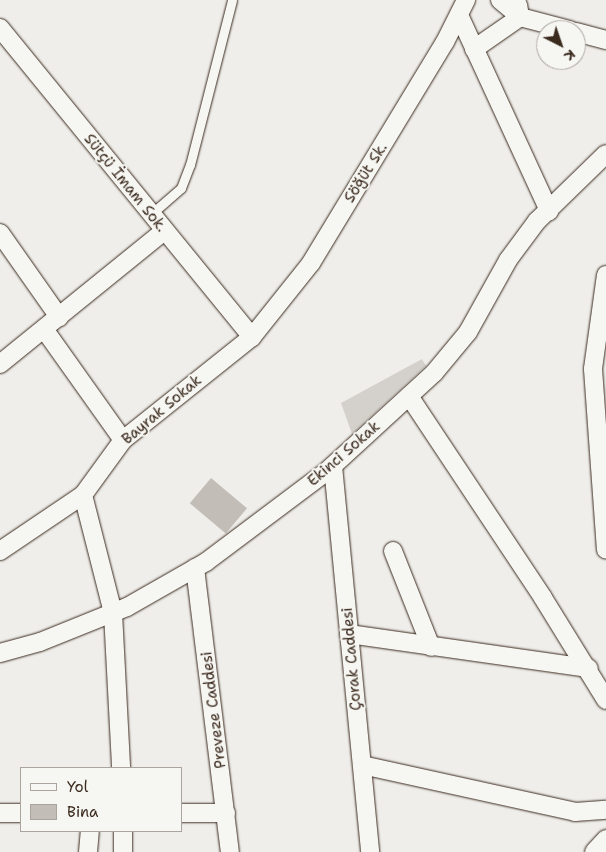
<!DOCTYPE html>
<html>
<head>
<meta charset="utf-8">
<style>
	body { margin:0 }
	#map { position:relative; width:606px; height:852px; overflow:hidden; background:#efeeea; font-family:"Shantell Sans",sans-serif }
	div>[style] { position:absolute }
	.green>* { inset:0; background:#d4d1cc }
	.building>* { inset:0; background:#c2bdb7; transform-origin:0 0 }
	.roads { filter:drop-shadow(0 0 1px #3b2a1e) drop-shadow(0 0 1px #3b2a1e) }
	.lane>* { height:9px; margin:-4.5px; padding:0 4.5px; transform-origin:4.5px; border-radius:4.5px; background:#f6f6f2 }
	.street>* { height:18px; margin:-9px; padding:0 9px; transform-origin:9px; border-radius:9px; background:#f6f6f2 }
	span { translate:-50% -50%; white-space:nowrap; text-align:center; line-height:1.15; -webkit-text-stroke:4px #f6f6f2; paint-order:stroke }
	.street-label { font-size:15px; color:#3b2a1e }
	.legend { position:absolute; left:20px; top:767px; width:162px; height:65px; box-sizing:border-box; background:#f6f6f2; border:1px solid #aba49d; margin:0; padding:6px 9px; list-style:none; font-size:15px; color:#3b2a1e }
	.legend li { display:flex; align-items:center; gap:10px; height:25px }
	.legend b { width:25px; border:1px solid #aba49d }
	.north { position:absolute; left:536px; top:20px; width:50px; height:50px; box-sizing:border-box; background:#f6f6f2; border:1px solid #aba49d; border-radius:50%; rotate:139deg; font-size:14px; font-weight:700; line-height:20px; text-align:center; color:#3b2a1e }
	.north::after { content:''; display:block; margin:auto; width:18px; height:22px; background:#3b2a1e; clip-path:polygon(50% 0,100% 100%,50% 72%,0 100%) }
</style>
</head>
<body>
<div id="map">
	<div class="green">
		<i style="clip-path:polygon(422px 359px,426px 366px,352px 434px,341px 403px)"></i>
	</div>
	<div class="building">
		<i style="left:211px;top:478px;width:47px;height:33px;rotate:40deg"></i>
	</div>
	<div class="roads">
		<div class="lane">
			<i style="left:150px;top:215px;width:41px;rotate:-41.1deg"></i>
			<i style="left:181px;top:188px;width:25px;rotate:-69deg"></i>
			<i style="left:190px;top:165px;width:170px;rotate:-75.7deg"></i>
		</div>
		<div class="street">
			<i style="left:500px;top:0;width:26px;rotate:40deg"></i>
			<i style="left:520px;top:17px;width:52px;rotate:14.6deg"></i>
			<i style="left:459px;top:15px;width:216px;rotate:65.3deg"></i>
			<i style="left:0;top:28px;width:399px;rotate:50.8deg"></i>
			<i style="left:576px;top:32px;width:31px;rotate:15deg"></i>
			<i style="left:474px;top:49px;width:56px;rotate:-34.8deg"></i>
			<i style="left:520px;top:17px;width:12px;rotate:-99deg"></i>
			<i style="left:0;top:233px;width:103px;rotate:54.9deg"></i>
			<i style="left:606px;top:275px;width:95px;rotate:97.9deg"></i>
			<i style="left:593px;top:369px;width:181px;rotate:85.9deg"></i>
			<i style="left:44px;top:329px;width:136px;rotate:54.6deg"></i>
			<i style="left:0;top:364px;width:210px;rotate:-39deg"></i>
			<i style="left:409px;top:396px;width:242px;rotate:56.4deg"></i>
			<i style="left:543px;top:598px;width:120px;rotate:58.3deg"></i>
			<i style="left:333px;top:466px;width:388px;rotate:84.5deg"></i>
			<i style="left:83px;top:495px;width:68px;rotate:-54deg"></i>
			<i style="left:123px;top:440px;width:165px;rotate:-38.6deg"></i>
			<i style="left:252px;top:337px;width:95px;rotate:-51.4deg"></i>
			<i style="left:311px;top:263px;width:258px;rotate:-58.8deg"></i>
			<i style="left:445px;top:42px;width:47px;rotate:-63.4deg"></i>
			<i style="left:0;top:551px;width:100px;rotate:-34deg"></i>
			<i style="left:83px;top:495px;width:122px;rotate:75.7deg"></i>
			<i style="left:113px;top:613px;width:155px;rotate:87deg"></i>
			<i style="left:393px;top:551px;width:103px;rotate:68.4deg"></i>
			<i style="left:195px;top:568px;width:286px;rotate:83deg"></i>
			<i style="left:349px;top:634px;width:242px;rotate:8.1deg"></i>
			<i style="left:0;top:653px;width:41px;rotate:-15.4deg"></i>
			<i style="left:40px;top:642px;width:94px;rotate:-21.9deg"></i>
			<i style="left:127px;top:607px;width:91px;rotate:-29.7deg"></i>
			<i style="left:206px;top:562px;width:150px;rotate:-36.9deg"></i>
			<i style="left:326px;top:472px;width:147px;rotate:-42.5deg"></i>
			<i style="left:434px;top:373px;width:53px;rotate:-50.3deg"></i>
			<i style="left:468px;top:332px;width:82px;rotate:-60.9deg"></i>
			<i style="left:508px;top:260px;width:49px;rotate:-53.4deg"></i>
			<i style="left:537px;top:221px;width:96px;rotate:-44.2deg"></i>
			<i style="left:362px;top:765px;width:218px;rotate:12.4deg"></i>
			<i style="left:575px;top:812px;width:31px;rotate:-4deg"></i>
			<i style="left:0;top:813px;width:21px"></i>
			<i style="left:181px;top:813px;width:45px"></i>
			<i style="left:123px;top:831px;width:21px;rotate:90deg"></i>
			<i style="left:88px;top:852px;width:21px;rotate:-85deg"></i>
			<i style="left:594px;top:852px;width:18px;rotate:-47deg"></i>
		</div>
	</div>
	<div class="street-label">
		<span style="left:366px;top:173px;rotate:-58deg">Söğüt Sk.</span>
		<span style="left:125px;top:183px;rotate:51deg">Sütçü İmam Sok.</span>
		<span style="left:162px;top:410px;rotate:-40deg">Bayrak Sokak</span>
		<span style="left:344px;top:454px;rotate:-41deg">Ekinci Sokak</span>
		<span style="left:352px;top:659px;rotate:-95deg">Çorak Caddesi</span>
		<span style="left:214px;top:710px;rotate:-97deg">Preveze Caddesi</span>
	</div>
	<ul class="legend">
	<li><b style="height:6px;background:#f6f6f2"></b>Yol</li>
	<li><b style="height:14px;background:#c2bdb7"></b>Bina</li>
	</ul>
	<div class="north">K</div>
</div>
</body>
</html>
